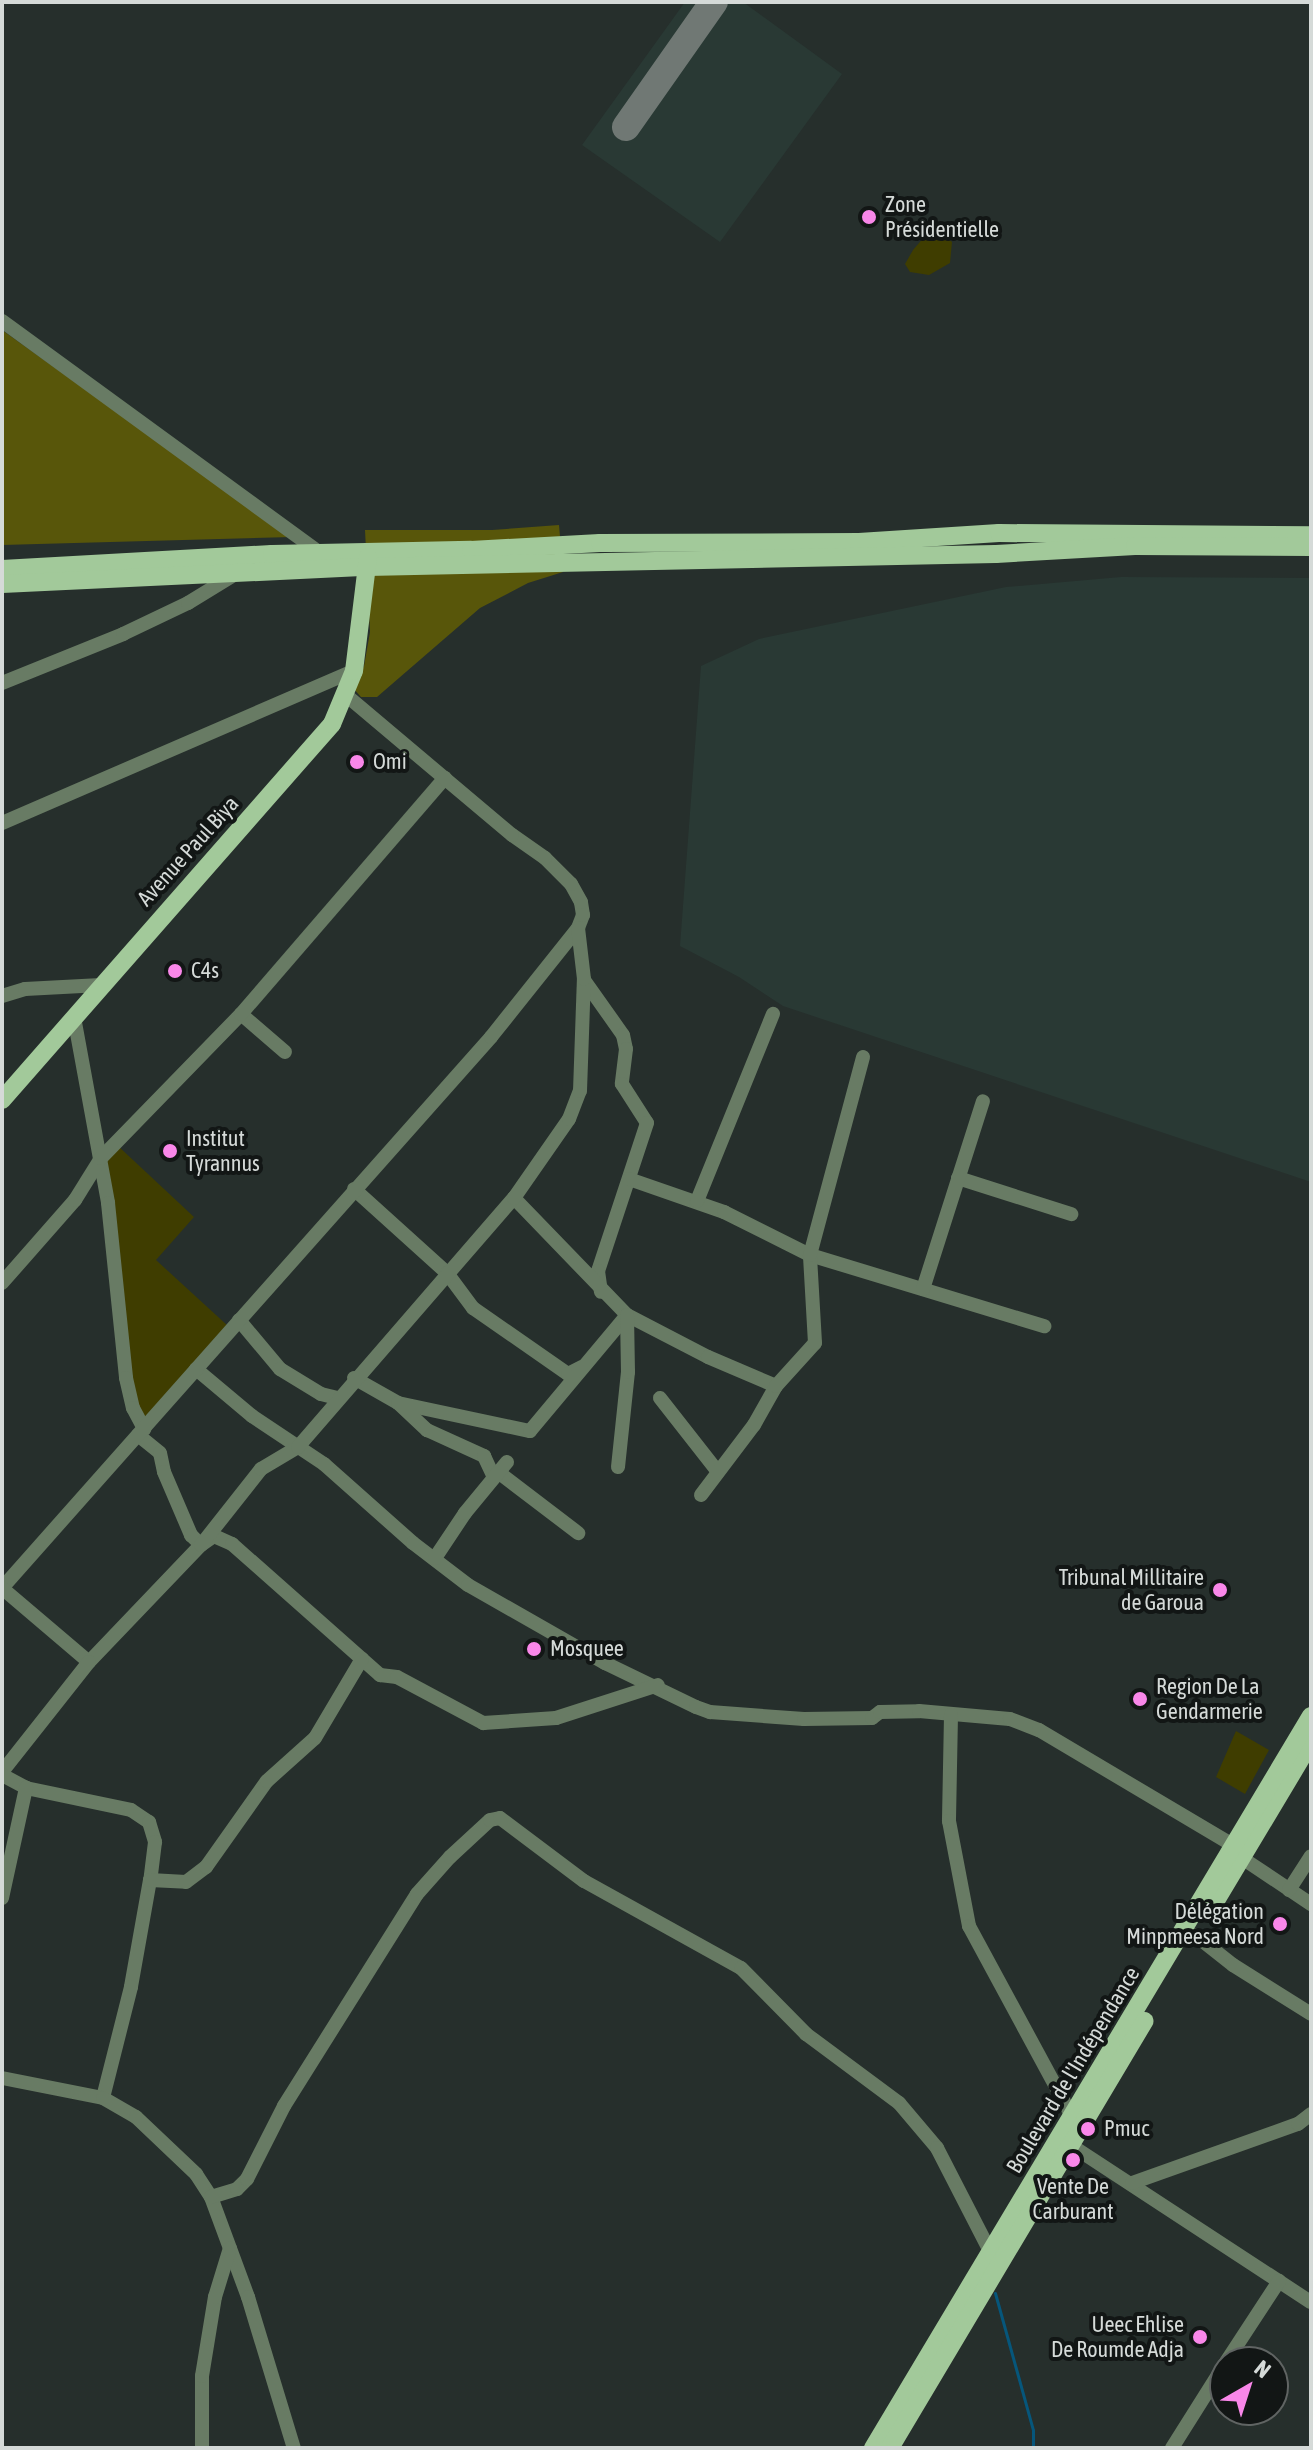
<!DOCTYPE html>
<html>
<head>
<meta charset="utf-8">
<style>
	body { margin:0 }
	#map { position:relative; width:1313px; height:2450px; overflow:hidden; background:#262f2c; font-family:"Asap Condensed",sans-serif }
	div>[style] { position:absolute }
	.built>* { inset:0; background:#293934 }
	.green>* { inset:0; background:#3f3d00 }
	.forest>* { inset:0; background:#58560a }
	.stream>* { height:3px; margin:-1.5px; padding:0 1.5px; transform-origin:1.5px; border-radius:1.5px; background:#06567b }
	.taxiway>* { height:28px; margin:-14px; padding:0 14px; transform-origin:14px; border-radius:14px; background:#707874 }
	.minor>* { height:14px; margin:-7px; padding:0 7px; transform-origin:7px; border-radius:7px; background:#687b64 }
	.major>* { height:18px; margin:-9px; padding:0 9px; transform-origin:9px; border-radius:9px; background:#a2c99a }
	.dots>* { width:22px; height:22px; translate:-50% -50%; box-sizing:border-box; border:4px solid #121615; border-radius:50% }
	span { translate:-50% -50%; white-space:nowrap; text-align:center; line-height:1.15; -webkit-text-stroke:8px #121615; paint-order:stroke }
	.poi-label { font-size:22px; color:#d5dad8 }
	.left { translate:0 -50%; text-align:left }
	.right { translate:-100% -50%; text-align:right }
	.street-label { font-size:22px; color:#d5dad8 }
	.frame { position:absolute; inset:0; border:4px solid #d5dad8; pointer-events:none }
	.north { position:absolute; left:1209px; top:2346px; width:80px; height:80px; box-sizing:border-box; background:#121615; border:2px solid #606463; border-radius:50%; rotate:39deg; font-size:22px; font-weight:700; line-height:32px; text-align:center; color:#d5dad8 }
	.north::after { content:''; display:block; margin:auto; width:28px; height:36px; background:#f987e9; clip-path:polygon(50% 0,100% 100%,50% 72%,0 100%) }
</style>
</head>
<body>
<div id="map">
	<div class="built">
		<i style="clip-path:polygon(685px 2px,743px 2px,842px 74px,720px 242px,582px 145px)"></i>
		<i style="clip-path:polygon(1121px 577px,1311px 578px,1311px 1182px,783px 1006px,739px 977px,680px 946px,701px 666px,759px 639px,1006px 587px)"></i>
	</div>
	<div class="green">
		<i style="clip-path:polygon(938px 231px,952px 242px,950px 263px,929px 275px,910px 272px,905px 264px,913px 250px,925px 236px)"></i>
		<i style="clip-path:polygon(117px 1145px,194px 1217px,156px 1260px,228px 1326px,144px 1429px,133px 1408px,101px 1158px)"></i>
		<i style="clip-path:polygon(1236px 1731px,1269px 1750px,1245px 1794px,1216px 1777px)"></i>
	</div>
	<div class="forest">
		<i style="clip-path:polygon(2px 330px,292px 537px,2px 545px)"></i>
		<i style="clip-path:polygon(559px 525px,563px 572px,528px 583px,480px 608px,377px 697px,361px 697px,353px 688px,364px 666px,370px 632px,365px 530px,492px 530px)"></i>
	</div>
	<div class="stream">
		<i style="left:995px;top:2293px;width:142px;rotate:74.5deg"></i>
		<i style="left:1033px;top:2430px;width:18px;rotate:90deg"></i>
	</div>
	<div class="taxiway">
		<i style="left:626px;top:127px;width:153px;rotate:-54.9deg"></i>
	</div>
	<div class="minor">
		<i style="left:2px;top:321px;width:394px;rotate:36.1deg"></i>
		<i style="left:2px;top:683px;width:131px;rotate:-22deg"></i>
		<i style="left:123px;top:634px;width:72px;rotate:-25.5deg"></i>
		<i style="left:188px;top:603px;width:57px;rotate:-31.5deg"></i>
		<i style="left:2px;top:823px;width:383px;rotate:-23.4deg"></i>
		<i style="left:584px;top:980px;width:67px;rotate:54.7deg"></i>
		<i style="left:623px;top:1035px;width:14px;rotate:78deg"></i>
		<i style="left:626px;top:1049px;width:35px;rotate:97deg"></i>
		<i style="left:622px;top:1084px;width:46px;rotate:57.3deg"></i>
		<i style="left:647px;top:1123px;width:156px;rotate:108.3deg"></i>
		<i style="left:598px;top:1271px;width:21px;rotate:82deg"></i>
		<i style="left:2px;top:996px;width:24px;rotate:-17deg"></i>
		<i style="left:25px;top:989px;width:76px;rotate:-3deg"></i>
		<i style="left:241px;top:1014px;width:58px;rotate:40.8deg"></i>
		<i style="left:74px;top:1017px;width:189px;rotate:79.6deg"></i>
		<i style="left:108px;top:1203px;width:176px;rotate:84.1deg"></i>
		<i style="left:126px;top:1378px;width:31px;rotate:77deg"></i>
		<i style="left:133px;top:1408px;width:24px;rotate:62deg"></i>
		<i style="left:958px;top:1178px;width:119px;rotate:17.7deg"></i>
		<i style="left:629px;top:1179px;width:101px;rotate:19.2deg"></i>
		<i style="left:724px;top:1212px;width:96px;rotate:26.6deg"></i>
		<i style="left:810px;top:1255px;width:245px;rotate:16.9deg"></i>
		<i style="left:354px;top:1189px;width:125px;rotate:42.1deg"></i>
		<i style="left:447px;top:1273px;width:44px;rotate:53.4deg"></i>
		<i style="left:473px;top:1308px;width:116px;rotate:34.8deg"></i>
		<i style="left:568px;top:1374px;width:16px;rotate:-27deg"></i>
		<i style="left:514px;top:1198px;width:163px;rotate:46deg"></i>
		<i style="left:627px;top:1315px;width:91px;rotate:27.4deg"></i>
		<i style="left:708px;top:1357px;width:74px;rotate:23.1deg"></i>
		<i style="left:697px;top:1201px;width:202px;rotate:-67.9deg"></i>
		<i style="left:2px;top:1283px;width:111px;rotate:-48.7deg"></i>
		<i style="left:75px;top:1200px;width:49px;rotate:-58.2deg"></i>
		<i style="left:101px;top:1158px;width:201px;rotate:-45.8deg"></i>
		<i style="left:241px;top:1014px;width:312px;rotate:-49.2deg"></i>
		<i style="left:923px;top:1289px;width:197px;rotate:-72.3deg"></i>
		<i style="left:239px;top:1320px;width:64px;rotate:50.1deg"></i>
		<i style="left:280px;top:1369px;width:48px;rotate:31.4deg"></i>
		<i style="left:321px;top:1394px;width:16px;rotate:14deg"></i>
		<i style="left:196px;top:1369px;width:73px;rotate:40deg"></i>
		<i style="left:252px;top:1416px;width:87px;rotate:33.7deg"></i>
		<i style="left:324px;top:1464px;width:119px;rotate:41.6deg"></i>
		<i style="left:413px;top:1543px;width:69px;rotate:37.4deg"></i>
		<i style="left:468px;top:1585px;width:158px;rotate:29.7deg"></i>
		<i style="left:605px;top:1663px;width:101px;rotate:25.8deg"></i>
		<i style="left:696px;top:1707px;width:15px;rotate:20deg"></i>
		<i style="left:710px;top:1712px;width:94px;rotate:4.3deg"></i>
		<i style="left:804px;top:1719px;width:68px;rotate:-0.8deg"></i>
		<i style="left:872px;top:1718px;width:10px;rotate:-37deg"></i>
		<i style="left:880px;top:1712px;width:39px;rotate:-1deg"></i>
		<i style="left:919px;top:1711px;width:91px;rotate:5deg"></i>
		<i style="left:1010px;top:1719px;width:31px;rotate:21deg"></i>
		<i style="left:1039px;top:1730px;width:227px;rotate:30.7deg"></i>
		<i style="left:354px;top:1378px;width:51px;rotate:29.6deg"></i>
		<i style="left:398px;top:1403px;width:135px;rotate:12deg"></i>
		<i style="left:530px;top:1431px;width:151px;rotate:-50.1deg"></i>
		<i style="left:660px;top:1398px;width:94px;rotate:51.9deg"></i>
		<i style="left:398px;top:1403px;width:40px;rotate:43deg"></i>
		<i style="left:427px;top:1430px;width:63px;rotate:24.5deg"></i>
		<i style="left:484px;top:1456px;width:23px;rotate:65deg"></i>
		<i style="left:138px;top:1435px;width:28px;rotate:39deg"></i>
		<i style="left:160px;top:1453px;width:19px;rotate:78deg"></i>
		<i style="left:164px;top:1472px;width:69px;rotate:66.8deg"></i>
		<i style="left:191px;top:1535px;width:14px;rotate:45deg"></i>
		<i style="left:201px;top:1545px;width:16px;rotate:-35deg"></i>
		<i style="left:214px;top:1536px;width:20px;rotate:24deg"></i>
		<i style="left:232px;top:1544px;width:198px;rotate:41.5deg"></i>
		<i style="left:380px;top:1675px;width:17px;rotate:7deg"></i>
		<i style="left:397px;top:1677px;width:98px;rotate:28.1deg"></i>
		<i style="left:483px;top:1723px;width:73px;rotate:-3.9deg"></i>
		<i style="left:556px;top:1718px;width:107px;rotate:-17.9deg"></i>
		<i style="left:618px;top:1467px;width:96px;rotate:-84deg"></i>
		<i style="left:628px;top:1372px;width:57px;rotate:-91deg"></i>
		<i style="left:498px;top:1472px;width:101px;rotate:37.3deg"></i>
		<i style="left:701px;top:1495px;width:88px;rotate:-52.9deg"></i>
		<i style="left:754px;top:1425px;width:45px;rotate:-60.6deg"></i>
		<i style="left:776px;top:1386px;width:58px;rotate:-47.8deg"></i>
		<i style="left:815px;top:1343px;width:88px;rotate:-93.3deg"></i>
		<i style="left:810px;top:1255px;width:205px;rotate:-75deg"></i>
		<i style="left:435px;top:1558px;width:54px;rotate:-56.3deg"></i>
		<i style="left:465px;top:1513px;width:66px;rotate:-50.5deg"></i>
		<i style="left:2px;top:1588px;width:737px;rotate:-48.41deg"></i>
		<i style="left:491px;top:1037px;width:139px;rotate:-51.4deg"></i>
		<i style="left:578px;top:928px;width:14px;rotate:-69deg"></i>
		<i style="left:583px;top:915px;width:13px;rotate:-99deg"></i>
		<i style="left:581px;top:902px;width:21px;rotate:-119deg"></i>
		<i style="left:571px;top:884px;width:37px;rotate:-135deg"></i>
		<i style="left:545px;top:858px;width:40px;rotate:-145.1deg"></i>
		<i style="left:512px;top:835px;width:217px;rotate:-139.9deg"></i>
		<i style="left:2px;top:1588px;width:114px;rotate:40.4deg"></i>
		<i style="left:89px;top:1662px;width:162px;rotate:-46.3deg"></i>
		<i style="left:201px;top:1545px;width:97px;rotate:-51.7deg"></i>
		<i style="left:261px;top:1469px;width:43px;rotate:-30.7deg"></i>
		<i style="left:298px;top:1447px;width:330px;rotate:-49.1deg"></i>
		<i style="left:514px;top:1198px;width:96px;rotate:-55.2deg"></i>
		<i style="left:569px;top:1119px;width:30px;rotate:-69deg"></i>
		<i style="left:580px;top:1091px;width:112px;rotate:-88deg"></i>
		<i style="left:584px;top:979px;width:51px;rotate:-96.7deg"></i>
		<i style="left:951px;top:1715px;width:106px;rotate:91.1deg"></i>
		<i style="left:949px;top:1821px;width:107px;rotate:79.2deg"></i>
		<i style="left:969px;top:1926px;width:218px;rotate:61.6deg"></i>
		<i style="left:2px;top:1772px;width:140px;rotate:-51.7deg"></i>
		<i style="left:2px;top:1775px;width:27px;rotate:28deg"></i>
		<i style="left:26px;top:1788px;width:107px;rotate:11.8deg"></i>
		<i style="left:131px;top:1810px;width:22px;rotate:34deg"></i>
		<i style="left:149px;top:1822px;width:21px;rotate:73deg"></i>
		<i style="left:155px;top:1842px;width:38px;rotate:97deg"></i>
		<i style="left:150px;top:1880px;width:109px;rotate:100.1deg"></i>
		<i style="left:131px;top:1987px;width:114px;rotate:104.2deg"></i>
		<i style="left:1242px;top:1858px;width:83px;rotate:33.7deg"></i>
		<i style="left:150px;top:1880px;width:36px;rotate:3deg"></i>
		<i style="left:186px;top:1882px;width:25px;rotate:-37deg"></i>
		<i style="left:206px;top:1867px;width:105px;rotate:-54.7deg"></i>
		<i style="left:267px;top:1781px;width:64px;rotate:-41.9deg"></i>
		<i style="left:315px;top:1738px;width:92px;rotate:-59.3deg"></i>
		<i style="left:1289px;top:1890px;width:40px;rotate:-57.1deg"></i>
		<i style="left:2px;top:1898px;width:113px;rotate:-77.7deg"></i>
		<i style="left:1195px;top:1935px;width:48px;rotate:38.3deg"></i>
		<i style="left:1233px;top:1965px;width:92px;rotate:32.1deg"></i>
		<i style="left:2px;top:2078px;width:103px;rotate:11.2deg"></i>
		<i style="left:103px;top:2098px;width:38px;rotate:30deg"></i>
		<i style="left:136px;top:2117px;width:83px;rotate:43.5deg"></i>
		<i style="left:196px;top:2174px;width:27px;rotate:57deg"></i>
		<i style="left:211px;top:2197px;width:107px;rotate:69.7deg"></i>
		<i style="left:248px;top:2297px;width:158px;rotate:73.1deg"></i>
		<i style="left:1063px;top:2140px;width:296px;rotate:33.2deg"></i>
		<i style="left:1132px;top:2183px;width:176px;rotate:-19.6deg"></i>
		<i style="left:1298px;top:2124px;width:16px;rotate:-38deg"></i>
		<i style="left:211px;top:2197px;width:27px;rotate:-17deg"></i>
		<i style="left:237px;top:2189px;width:14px;rotate:-45deg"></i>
		<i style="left:247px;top:2179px;width:82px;rotate:-63.1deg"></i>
		<i style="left:284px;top:2106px;width:250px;rotate:-57.9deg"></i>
		<i style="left:417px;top:1894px;width:50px;rotate:-48.3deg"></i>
		<i style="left:450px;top:1857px;width:54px;rotate:-42.8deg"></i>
		<i style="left:490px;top:1820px;width:10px;rotate:-11deg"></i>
		<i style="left:500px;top:1818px;width:105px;rotate:36.9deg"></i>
		<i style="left:584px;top:1881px;width:179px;rotate:29deg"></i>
		<i style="left:741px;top:1968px;width:93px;rotate:45.4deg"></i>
		<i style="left:806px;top:2034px;width:116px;rotate:36.6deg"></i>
		<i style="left:899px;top:2103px;width:59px;rotate:49.8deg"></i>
		<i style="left:937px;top:2148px;width:118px;rotate:62.8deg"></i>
		<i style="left:1226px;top:2362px;width:97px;rotate:-56.8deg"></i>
		<i style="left:202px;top:2448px;width:72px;rotate:-90deg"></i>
		<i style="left:202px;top:2376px;width:80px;rotate:-80.7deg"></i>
		<i style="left:215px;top:2297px;width:51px;rotate:-73deg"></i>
		<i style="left:1172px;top:2448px;width:99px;rotate:-57.8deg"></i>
	</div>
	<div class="major">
		<i style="left:2px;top:569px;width:270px;rotate:-3.2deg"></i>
		<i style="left:272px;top:554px;width:199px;rotate:-1.2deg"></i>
		<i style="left:471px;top:550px;width:129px;rotate:-3.1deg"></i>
		<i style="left:600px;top:543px;width:259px;rotate:-0.2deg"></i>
		<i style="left:859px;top:542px;width:140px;rotate:-3.7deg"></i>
		<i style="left:999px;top:533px;width:312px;rotate:0.4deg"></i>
		<i style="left:2px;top:584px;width:365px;rotate:-2.7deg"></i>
		<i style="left:367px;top:567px;width:629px;rotate:-1.18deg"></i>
		<i style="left:996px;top:554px;width:139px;rotate:-3.3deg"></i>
		<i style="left:1135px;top:546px;width:176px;rotate:0.3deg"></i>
		<i style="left:2px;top:1100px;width:500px;rotate:-48.73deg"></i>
		<i style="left:332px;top:724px;width:57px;rotate:-67.5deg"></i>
		<i style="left:354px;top:671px;width:115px;rotate:-83deg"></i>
		<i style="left:1211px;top:1909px;width:195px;rotate:-59.1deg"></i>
		<i style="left:873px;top:2448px;width:853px;rotate:-59.11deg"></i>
		<i style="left:890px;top:2448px;width:497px;rotate:-59.2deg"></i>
	</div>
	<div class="dots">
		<i style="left:869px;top:217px;background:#f987e9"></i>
		<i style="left:357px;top:762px;background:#f987e9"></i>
		<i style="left:175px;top:971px;background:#f987e9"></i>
		<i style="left:170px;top:1151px;background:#f987e9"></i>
		<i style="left:1220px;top:1590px;background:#f987e9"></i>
		<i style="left:534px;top:1649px;background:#f987e9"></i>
		<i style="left:1140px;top:1699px;background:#f987e9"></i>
		<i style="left:1280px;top:1924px;background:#f987e9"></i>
		<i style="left:1088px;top:2129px;background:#f987e9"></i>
		<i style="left:1073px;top:2160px;background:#f987e9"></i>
		<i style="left:1200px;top:2337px;background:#f987e9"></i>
	</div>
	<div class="poi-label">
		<span class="left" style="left:885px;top:217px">Zone<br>Présidentielle</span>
		<span class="left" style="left:373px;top:762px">Omi</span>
		<span class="left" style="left:191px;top:971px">C4s</span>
		<span class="left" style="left:186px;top:1151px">Institut<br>Tyrannus</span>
		<span class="right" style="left:1204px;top:1590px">Tribunal Millitaire<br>de Garoua</span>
		<span class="left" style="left:550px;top:1649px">Mosquee</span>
		<span class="left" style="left:1156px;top:1699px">Region De La<br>Gendarmerie</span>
		<span class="right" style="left:1264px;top:1924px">Délégation<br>Minpmeesa Nord</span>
		<span class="left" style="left:1104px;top:2129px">Pmuc</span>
		<span style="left:1073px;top:2199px">Vente De<br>Carburant</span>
		<span class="right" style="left:1184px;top:2337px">Ueec Ehlise<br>De Roumde Adja</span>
	</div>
	<div class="street-label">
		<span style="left:188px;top:851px;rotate:-48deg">Avenue Paul Biya</span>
		<span style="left:1073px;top:2070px;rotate:-59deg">Boulevard de l'Indépendance</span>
	</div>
	<div class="frame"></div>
	<div class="north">N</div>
</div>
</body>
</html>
